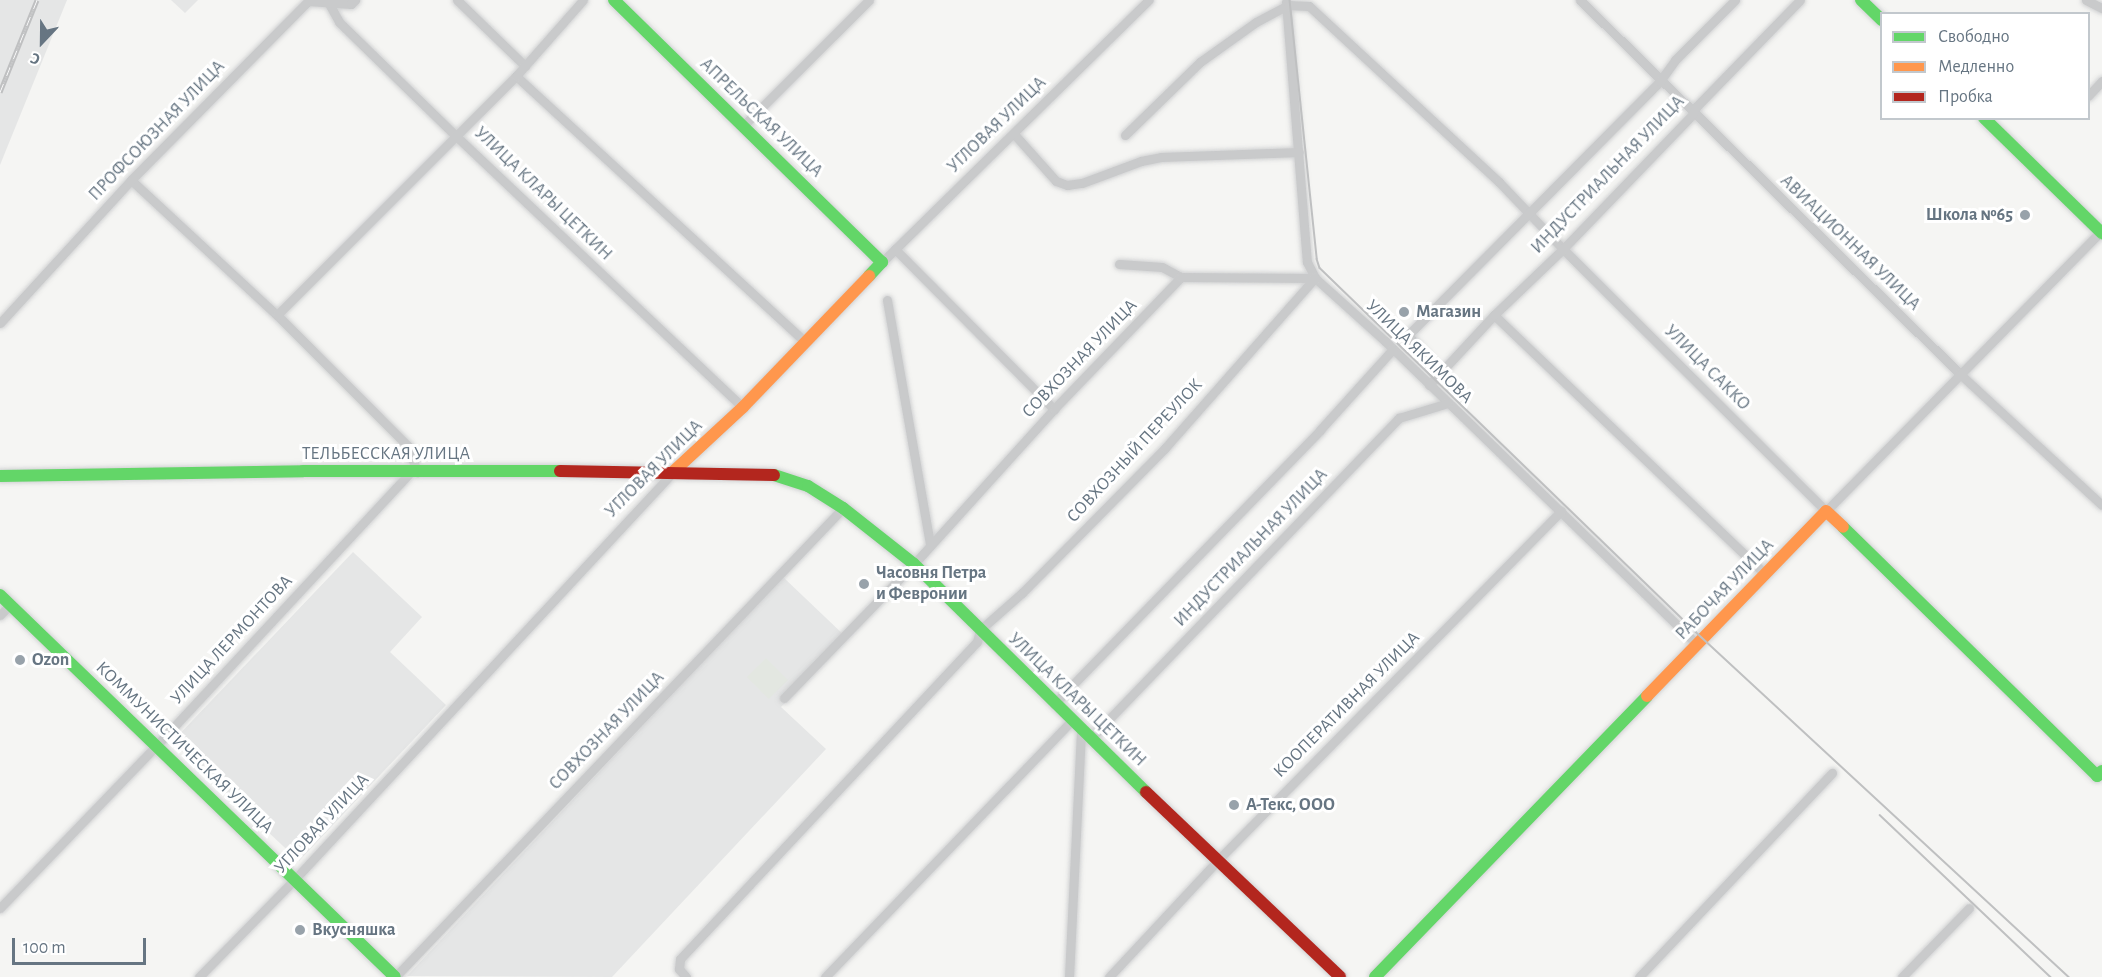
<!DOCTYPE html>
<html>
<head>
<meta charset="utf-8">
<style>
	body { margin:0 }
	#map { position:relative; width:2102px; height:977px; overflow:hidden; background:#f5f5f3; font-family:"Alegreya Sans",sans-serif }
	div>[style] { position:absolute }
	.built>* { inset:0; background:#e5e6e6 }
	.green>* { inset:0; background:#e3e7e1; transform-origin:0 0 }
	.roads { filter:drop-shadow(0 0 2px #d1d2d3) drop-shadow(0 0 2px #d1d2d3) }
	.street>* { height:9px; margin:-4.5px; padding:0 4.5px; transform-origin:4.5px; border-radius:4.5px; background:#c9cacb }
	.fast>* { height:12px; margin:-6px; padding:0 6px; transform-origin:6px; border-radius:6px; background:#63d668 }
	.slow>* { height:12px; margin:-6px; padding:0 6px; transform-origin:6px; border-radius:6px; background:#ff974d }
	.jam>* { height:12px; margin:-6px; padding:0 6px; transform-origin:6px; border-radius:6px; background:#b3261e }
	.tram>* { height:1.5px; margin:-0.75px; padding:0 0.75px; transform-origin:0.75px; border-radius:0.75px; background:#bfc0c1 }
	.rail>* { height:5px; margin-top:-2.5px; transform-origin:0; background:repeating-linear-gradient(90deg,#fff 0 9px,#bfc0c1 0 18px); box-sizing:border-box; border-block:2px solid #bfc0c1 }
	.dots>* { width:16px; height:16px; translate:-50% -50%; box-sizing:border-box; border:3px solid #fff; border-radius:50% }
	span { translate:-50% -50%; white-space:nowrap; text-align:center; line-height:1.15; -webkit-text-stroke:6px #fff; paint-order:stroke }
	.street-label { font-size:18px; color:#667582 }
	.poi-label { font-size:18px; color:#667582; font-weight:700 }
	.right { translate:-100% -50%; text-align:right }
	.left { translate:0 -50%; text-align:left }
	.legend { position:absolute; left:1880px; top:12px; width:210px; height:108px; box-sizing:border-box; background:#fff; border:2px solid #c2c8cd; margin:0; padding:8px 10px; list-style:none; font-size:18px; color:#667582 }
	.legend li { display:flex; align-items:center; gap:12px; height:30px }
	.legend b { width:30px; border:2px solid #c2c8cd }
	.north { position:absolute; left:12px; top:12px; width:60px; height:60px; -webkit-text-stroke:4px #fff; paint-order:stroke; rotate:202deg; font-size:16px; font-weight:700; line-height:24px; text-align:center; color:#667582 }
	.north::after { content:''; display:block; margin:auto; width:21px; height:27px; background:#667582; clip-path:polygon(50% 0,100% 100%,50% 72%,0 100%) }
	.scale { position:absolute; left:12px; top:938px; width:134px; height:27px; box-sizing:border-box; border:3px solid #667582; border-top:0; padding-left:8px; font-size:18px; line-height:21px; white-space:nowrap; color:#667582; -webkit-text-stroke:4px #fff; paint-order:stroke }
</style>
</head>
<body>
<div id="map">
	<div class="built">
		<i style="clip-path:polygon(0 0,67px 0,0 165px)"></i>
		<i style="clip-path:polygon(171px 0,198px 0,185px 13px)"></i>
		<i style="clip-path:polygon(353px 552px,422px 617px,390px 652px,446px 705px,299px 861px,172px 742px)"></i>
		<i style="clip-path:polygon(783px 577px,846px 637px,781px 707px,826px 749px,612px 977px,407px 976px)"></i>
	</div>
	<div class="green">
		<i style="left:766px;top:658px;width:31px;height:27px;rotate:45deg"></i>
	</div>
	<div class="roads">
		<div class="street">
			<i style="left:327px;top:0;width:25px;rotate:61deg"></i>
			<i style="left:339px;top:22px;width:163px;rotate:44.3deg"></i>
			<i style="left:456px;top:136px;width:395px;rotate:43.4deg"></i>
			<i style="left:457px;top:0;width:95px;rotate:44.1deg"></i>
			<i style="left:1580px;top:0;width:533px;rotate:44.54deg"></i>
			<i style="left:1960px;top:374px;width:193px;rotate:42.7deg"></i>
			<i style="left:2086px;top:0;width:18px;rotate:27deg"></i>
			<i style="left:1286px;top:2px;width:261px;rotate:85.4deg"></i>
			<i style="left:1307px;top:262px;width:18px;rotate:63deg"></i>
			<i style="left:1315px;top:278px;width:94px;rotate:42deg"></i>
			<i style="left:1385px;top:341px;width:435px;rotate:44.2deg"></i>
			<i style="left:516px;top:76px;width:391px;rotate:42.6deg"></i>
			<i style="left:2088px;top:96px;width:21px;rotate:-47deg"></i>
			<i style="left:743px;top:126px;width:178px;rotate:-45deg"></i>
			<i style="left:1014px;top:134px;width:63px;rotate:48.2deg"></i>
			<i style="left:1056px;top:181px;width:12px;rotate:20deg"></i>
			<i style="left:1067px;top:185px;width:15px;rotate:-8deg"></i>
			<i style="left:1082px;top:183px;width:63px;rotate:-20.4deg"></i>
			<i style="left:1141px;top:161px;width:20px;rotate:-11deg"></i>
			<i style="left:1161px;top:157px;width:138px;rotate:-2.1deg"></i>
			<i style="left:1125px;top:135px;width:105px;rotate:-44.2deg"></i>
			<i style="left:1200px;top:62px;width:69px;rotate:-35.5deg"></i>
			<i style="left:1256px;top:22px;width:36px;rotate:-28deg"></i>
			<i style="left:1288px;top:5px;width:21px;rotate:3deg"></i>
			<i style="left:1309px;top:6px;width:259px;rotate:42.8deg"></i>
			<i style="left:1499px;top:182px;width:93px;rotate:46.3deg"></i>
			<i style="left:1563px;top:249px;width:371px;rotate:44.9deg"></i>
			<i style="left:1826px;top:511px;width:394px;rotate:-45.5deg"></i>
			<i style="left:131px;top:180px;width:199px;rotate:42.8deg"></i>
			<i style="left:277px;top:315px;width:185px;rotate:45deg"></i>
			<i style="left:408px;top:446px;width:28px;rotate:71deg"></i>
			<i style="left:895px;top:249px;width:226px;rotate:45.2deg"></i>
			<i style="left:882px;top:262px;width:374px;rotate:-44.5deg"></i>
			<i style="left:1119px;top:264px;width:43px;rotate:4deg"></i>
			<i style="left:1162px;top:267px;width:21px;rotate:28deg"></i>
			<i style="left:887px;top:300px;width:248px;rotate:80deg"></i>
			<i style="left:277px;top:315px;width:338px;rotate:-45deg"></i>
			<i style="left:516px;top:76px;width:101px;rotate:-48.6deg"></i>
			<i style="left:1494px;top:315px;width:375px;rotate:43.7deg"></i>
			<i style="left:0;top:323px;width:194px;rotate:-47.5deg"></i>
			<i style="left:131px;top:180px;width:252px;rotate:-45.3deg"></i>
			<i style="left:308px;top:1px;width:43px;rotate:4deg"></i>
			<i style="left:351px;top:4px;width:6px;rotate:-45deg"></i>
			<i style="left:1440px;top:373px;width:50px;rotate:-130.1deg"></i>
			<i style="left:1408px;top:335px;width:358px;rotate:-45.2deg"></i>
			<i style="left:1660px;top:81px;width:26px;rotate:-54deg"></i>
			<i style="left:1675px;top:60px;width:85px;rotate:-45deg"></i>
			<i style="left:1429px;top:385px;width:96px;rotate:-47.1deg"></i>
			<i style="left:1494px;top:315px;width:95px;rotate:-43.7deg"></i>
			<i style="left:1563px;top:249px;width:187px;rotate:-46.1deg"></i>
			<i style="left:1693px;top:114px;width:8px;rotate:-67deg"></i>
			<i style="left:1696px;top:107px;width:149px;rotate:-45.8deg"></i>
			<i style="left:913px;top:565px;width:210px;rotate:-47.9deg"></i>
			<i style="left:1054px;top:409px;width:183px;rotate:-46.1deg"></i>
			<i style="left:1181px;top:277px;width:134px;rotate:0.4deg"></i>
			<i style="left:0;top:615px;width:14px;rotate:-45deg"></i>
			<i style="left:784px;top:698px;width:187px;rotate:-45.9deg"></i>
			<i style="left:1054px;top:704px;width:382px;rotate:-45.8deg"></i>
			<i style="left:1320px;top:430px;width:109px;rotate:-48deg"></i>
			<i style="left:1090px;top:739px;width:446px;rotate:-46.1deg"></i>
			<i style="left:1399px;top:418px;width:51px;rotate:-17deg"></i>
			<i style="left:0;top:908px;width:225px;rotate:-46.1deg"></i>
			<i style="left:156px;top:746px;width:374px;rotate:-47.1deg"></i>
			<i style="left:199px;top:977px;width:136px;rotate:-45.6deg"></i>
			<i style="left:294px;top:880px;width:558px;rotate:-47.1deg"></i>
			<i style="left:395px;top:977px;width:649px;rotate:-46.31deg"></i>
			<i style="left:686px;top:977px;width:11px;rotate:-131deg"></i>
			<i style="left:679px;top:969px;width:10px;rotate:-84deg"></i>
			<i style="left:680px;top:959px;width:434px;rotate:-46.9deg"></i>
			<i style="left:977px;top:642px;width:12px;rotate:-76deg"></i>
			<i style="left:980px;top:630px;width:56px;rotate:-41.4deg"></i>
			<i style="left:1022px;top:593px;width:204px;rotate:-45.4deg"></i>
			<i style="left:1165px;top:448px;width:227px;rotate:-48.6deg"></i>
			<i style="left:825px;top:977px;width:355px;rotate:-46.1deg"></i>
			<i style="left:1069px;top:977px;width:247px;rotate:-87.2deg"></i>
			<i style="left:1109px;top:977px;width:158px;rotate:-47deg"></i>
			<i style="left:1217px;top:861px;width:491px;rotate:-45.5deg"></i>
			<i style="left:1639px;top:977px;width:281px;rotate:-46.6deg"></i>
			<i style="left:1902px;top:977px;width:96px;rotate:-45.8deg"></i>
		</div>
		<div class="fast">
			<i style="left:614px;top:0;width:375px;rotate:44.4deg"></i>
			<i style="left:882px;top:262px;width:19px;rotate:133deg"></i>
			<i style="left:1861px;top:0;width:29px;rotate:44deg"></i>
			<i style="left:1984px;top:118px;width:165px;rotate:44.3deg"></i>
			<i style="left:774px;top:475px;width:36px;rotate:18deg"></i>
			<i style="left:808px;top:486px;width:41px;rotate:32.2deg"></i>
			<i style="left:843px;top:508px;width:90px;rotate:38.3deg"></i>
			<i style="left:914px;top:564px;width:325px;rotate:44.5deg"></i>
			<i style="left:0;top:476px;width:303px;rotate:-0.9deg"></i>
			<i style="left:303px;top:471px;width:257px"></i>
			<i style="left:1843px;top:527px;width:356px;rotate:44.4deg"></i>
			<i style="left:2097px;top:776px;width:7px;rotate:-45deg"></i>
			<i style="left:0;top:595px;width:549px;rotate:44.04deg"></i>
			<i style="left:1375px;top:977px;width:391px;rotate:-45.9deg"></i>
		</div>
		<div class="slow">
			<i style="left:674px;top:471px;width:94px;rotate:-42.8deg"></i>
			<i style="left:743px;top:407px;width:182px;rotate:-46.1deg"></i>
			<i style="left:1647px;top:696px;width:257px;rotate:-45.9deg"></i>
			<i style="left:1826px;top:511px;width:23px;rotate:43deg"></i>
		</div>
		<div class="jam">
			<i style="left:560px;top:471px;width:214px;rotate:1.1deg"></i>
			<i style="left:1146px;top:792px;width:268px;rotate:43.6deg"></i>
		</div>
	</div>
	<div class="tram">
		<i style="left:1290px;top:0;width:260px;rotate:84deg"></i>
		<i style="left:1317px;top:259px;width:9px;rotate:72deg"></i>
		<i style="left:1320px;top:268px;width:523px;rotate:44.07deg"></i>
		<i style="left:1696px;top:632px;width:508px;rotate:42.77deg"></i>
		<i style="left:1880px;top:815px;width:236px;rotate:43.5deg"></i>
	</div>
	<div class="rail">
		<i style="left:0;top:92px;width:99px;rotate:-68.1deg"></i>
	</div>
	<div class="dots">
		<i style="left:2025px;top:215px;background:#98a2aa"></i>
		<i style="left:1404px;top:312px;background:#98a2aa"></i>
		<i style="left:864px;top:584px;background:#98a2aa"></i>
		<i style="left:20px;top:660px;background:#98a2aa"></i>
		<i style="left:1234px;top:805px;background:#98a2aa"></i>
		<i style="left:300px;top:930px;background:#98a2aa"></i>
	</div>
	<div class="street-label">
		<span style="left:761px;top:118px;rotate:44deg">АПРЕЛЬСКАЯ УЛИЦА</span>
		<span style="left:997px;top:125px;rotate:-44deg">УГЛОВАЯ УЛИЦА</span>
		<span style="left:157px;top:131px;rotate:-46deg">ПРОФСОЮЗНАЯ УЛИЦА</span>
		<span style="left:1608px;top:175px;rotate:-46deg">ИНДУСТРИАЛЬНАЯ УЛИЦА</span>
		<span style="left:543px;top:194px;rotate:44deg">УЛИЦА КЛАРЫ ЦЕТКИН</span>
		<span style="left:1850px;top:243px;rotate:44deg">АВИАЦИОННАЯ УЛИЦА</span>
		<span style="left:1419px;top:352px;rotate:44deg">УЛИЦА ЯКИМОВА</span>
		<span style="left:1080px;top:359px;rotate:-46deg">СОВХОЗНАЯ УЛИЦА</span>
		<span style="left:1707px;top:368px;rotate:45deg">УЛИЦА САККО</span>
		<span style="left:1135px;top:451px;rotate:-47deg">СОВХОЗНЫЙ ПЕРЕУЛОК</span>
		<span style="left:386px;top:454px">ТЕЛЬБЕССКАЯ УЛИЦА</span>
		<span style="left:654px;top:469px;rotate:-45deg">УГЛОВАЯ УЛИЦА</span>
		<span style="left:1251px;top:548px;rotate:-46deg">ИНДУСТРИАЛЬНАЯ УЛИЦА</span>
		<span style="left:1725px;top:590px;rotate:-46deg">РАБОЧАЯ УЛИЦА</span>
		<span style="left:232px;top:640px;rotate:-47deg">УЛИЦА ЛЕРМОНТОВА</span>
		<span style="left:1077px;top:700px;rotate:44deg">УЛИЦА КЛАРЫ ЦЕТКИН</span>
		<span style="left:1347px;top:705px;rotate:-45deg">КООПЕРАТИВНАЯ УЛИЦА</span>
		<span style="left:607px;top:731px;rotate:-46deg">СОВХОЗНАЯ УЛИЦА</span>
		<span style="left:184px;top:748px;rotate:44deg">КОММУНИСТИЧЕСКАЯ УЛИЦА</span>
		<span style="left:322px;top:824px;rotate:-47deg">УГЛОВАЯ УЛИЦА</span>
	</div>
	<div class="poi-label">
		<span class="right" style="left:2013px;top:215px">Школа №65</span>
		<span class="left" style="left:1416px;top:312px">Магазин</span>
		<span class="left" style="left:876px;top:584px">Часовня Петра<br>и Февронии</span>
		<span class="left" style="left:32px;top:660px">Ozon</span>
		<span class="left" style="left:1246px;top:805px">А-Текс, ООО</span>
		<span class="left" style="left:312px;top:930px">Вкусняшка</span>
	</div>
	<ul class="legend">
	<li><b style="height:8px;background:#63d668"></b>Свободно</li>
	<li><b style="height:8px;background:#ff974d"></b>Медленно</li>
	<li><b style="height:8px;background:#b3261e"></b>Пробка</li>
	</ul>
	<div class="north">С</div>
	<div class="scale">100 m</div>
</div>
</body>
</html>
